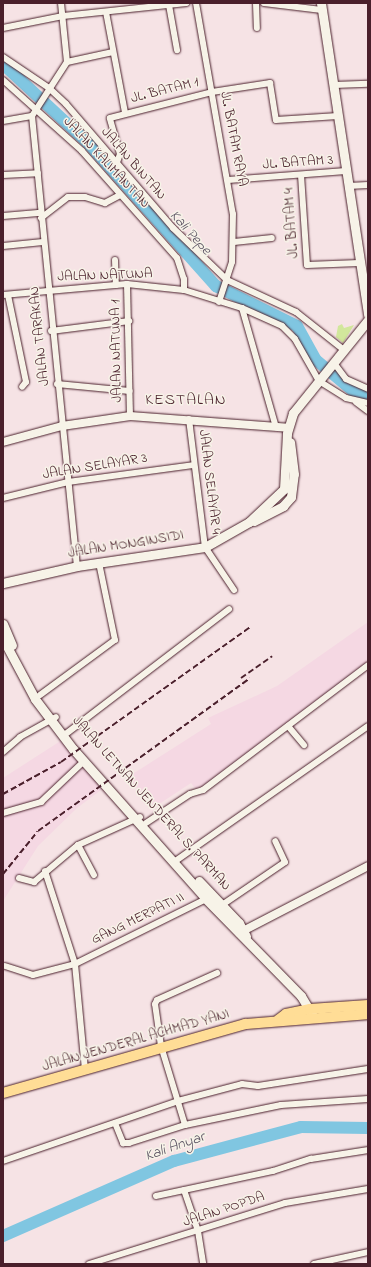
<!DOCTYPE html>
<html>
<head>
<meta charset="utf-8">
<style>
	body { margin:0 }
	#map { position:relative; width:371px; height:1267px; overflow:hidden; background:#f6e3e5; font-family:"Indie Flower",sans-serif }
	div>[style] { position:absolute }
	.built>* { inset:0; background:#f5d8e3 }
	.green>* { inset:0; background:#d2e79c }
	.river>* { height:12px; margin:-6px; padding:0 6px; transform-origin:6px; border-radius:6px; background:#80c6e1 }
	.roads { filter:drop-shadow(0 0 1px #4a1f2b) drop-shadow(0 0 1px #4a1f2b) }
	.minor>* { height:6px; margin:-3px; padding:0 3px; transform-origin:3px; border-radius:3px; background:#f7f3e8 }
	.tertiary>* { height:8px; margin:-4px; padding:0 4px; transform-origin:4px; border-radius:4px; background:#f7f3e8 }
	.secondary>* { height:9px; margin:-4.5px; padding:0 4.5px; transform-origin:4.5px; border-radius:4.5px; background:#f7f3e8 }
	.primary>* { height:10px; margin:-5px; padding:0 5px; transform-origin:5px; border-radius:5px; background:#ffdd96 }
	.rail>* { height:2px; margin-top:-1px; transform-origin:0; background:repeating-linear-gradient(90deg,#4a1f2b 0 6px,transparent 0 9px) }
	span { translate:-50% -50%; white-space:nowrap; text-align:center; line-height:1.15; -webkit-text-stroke:3px #f7f3e8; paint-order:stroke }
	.street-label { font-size:14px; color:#4a1f2b }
	.water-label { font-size:15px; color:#5a5162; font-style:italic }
	.quarter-label { font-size:16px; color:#4a1f2b; letter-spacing:1px }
	.frame { position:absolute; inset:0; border:4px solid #4a1f2b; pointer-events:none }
</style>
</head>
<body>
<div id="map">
	<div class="built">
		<i style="clip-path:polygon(368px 622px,368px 663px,197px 791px,191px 783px,153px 808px,128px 777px,211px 724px,208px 718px,277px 686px)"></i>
		<i style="clip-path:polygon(62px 740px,105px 787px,77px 808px,38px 846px,3px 901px,3px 778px)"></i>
	</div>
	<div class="green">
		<i style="clip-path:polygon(342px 324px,344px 328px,354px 325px,343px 343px,336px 337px,338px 326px)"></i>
	</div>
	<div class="river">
		<i style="left:3px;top:64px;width:117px;rotate:42.9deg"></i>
		<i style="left:89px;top:144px;width:191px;rotate:48.2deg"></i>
		<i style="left:216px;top:286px;width:90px;rotate:26.3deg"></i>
		<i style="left:297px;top:326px;width:39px;rotate:61deg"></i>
		<i style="left:316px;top:360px;width:53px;rotate:39.7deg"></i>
		<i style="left:357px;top:394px;width:11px"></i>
		<i style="left:3px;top:1236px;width:187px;rotate:-23.7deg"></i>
		<i style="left:174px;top:1161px;width:131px;rotate:-15deg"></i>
		<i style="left:301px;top:1127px;width:67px;rotate:0.9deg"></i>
	</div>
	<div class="roads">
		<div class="minor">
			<i style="left:61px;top:3px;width:59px;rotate:84.2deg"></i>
			<i style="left:67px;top:62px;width:64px;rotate:122.9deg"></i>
			<i style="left:32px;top:116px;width:452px;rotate:84.3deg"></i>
			<i style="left:196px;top:3px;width:214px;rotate:80.1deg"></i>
			<i style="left:233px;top:214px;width:48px;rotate:91.2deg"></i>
			<i style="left:232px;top:262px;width:42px;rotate:108deg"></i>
			<i style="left:256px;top:3px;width:25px;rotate:88deg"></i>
			<i style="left:264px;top:3px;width:58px;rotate:6.9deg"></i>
			<i style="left:169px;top:5px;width:46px;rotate:79.9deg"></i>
			<i style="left:106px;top:12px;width:103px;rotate:79.3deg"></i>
			<i style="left:3px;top:28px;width:61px;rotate:-11.3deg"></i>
			<i style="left:63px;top:16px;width:124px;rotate:-6deg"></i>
			<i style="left:3px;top:57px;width:55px;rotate:34deg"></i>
			<i style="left:49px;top:88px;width:23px;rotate:43deg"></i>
			<i style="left:66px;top:104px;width:164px;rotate:49.2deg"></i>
			<i style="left:173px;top:228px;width:75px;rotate:43.9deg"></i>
			<i style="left:227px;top:280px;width:76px;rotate:24.9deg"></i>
			<i style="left:296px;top:312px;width:61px;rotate:38.4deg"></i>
			<i style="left:67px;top:62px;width:47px;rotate:-12.3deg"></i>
			<i style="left:3px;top:80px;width:106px;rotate:41.9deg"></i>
			<i style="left:82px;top:151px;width:143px;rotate:48.4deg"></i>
			<i style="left:177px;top:258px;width:22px;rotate:72deg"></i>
			<i style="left:184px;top:279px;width:11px;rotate:90deg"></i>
			<i style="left:334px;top:85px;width:34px;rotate:-2deg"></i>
			<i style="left:3px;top:121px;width:29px;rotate:-10deg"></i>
			<i style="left:116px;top:165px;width:12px;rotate:-70deg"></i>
			<i style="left:120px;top:154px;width:37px;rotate:-106deg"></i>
			<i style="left:110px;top:118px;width:105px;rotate:-14.3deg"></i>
			<i style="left:212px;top:92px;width:59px;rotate:-8.8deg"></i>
			<i style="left:270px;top:83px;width:37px;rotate:81deg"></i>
			<i style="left:276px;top:120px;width:62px;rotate:-3.7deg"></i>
			<i style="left:3px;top:175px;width:35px;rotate:-3deg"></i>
			<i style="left:301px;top:175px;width:90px;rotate:86.2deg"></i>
			<i style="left:307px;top:265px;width:52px;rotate:-2.2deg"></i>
			<i style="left:228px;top:180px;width:118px;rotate:-4.4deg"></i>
			<i style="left:348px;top:186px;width:20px;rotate:-3deg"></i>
			<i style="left:3px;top:216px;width:38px;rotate:-5deg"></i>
			<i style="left:41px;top:218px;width:34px;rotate:-38deg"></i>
			<i style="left:68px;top:197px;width:17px"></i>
			<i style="left:85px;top:197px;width:21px;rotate:17deg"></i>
			<i style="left:105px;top:203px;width:17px;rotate:-28deg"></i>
			<i style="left:234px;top:242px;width:38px;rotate:-6deg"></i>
			<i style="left:3px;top:246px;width:40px;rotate:-5.7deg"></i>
			<i style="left:115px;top:260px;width:25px;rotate:88deg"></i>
			<i style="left:127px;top:284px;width:132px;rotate:88.7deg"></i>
			<i style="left:3px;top:295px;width:124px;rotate:-5.1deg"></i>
			<i style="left:127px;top:284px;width:57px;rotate:6deg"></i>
			<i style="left:184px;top:290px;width:61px;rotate:17.2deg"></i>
			<i style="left:242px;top:308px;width:44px;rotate:24.2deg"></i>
			<i style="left:282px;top:326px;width:18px;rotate:45deg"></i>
			<i style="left:295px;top:339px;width:48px;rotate:60.3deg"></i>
			<i style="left:319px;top:381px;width:32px;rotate:32deg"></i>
			<i style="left:346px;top:398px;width:23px;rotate:13deg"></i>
			<i style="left:8px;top:295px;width:89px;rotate:78.3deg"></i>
			<i style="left:26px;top:382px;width:6px;rotate:129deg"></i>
			<i style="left:242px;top:308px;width:124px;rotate:74.1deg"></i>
			<i style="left:51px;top:331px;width:79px;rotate:-7.3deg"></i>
			<i style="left:334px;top:363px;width:20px;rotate:53deg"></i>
			<i style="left:346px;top:379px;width:24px;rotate:24deg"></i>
			<i style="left:57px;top:384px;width:73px;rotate:5.5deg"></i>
			<i style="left:356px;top:402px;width:15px;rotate:37deg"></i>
			<i style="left:189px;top:419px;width:129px;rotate:82.9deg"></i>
			<i style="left:205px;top:547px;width:52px;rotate:56deg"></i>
			<i style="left:3px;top:498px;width:67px;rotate:-13.8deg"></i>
			<i style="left:68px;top:482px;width:126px;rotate:-7.7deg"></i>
			<i style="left:40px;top:695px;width:93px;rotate:-36.3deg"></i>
			<i style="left:115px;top:640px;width:79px;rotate:-101.7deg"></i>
			<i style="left:288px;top:726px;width:25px;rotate:50deg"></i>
			<i style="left:67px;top:733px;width:204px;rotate:-37.4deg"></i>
			<i style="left:3px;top:752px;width:23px;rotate:-41deg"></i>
			<i style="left:20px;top:737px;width:41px;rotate:-29.1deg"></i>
			<i style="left:3px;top:813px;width:40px;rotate:-16deg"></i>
			<i style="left:41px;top:802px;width:59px;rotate:-43.6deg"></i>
			<i style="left:146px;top:823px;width:53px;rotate:-33.4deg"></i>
			<i style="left:190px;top:794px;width:14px;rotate:-17deg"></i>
			<i style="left:203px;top:790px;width:207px;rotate:-37.1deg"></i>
			<i style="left:78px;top:845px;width:34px;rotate:62deg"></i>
			<i style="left:174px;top:862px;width:237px;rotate:-35deg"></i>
			<i style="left:45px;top:871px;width:98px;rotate:72.1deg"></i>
			<i style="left:75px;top:964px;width:105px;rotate:84.6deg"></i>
			<i style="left:19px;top:878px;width:16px;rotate:15deg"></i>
			<i style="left:34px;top:882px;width:57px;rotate:-40.1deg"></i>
			<i style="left:78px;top:845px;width:68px;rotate:-24.3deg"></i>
			<i style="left:222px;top:905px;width:76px;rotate:-34.3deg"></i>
			<i style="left:285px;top:862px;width:23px;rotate:-115deg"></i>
			<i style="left:5px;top:966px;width:29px;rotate:18deg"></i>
			<i style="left:33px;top:975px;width:43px;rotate:-14.7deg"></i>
			<i style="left:75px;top:964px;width:148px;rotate:-26.4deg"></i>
			<i style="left:115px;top:1123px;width:22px;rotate:68deg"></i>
			<i style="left:123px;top:1143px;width:6px"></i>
			<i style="left:129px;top:1143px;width:59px;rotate:-17.8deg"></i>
			<i style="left:185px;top:1125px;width:98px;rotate:-11.8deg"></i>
			<i style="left:281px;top:1105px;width:87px;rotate:-3.9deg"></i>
			<i style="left:185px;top:1125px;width:83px;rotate:-106.9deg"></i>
			<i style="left:161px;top:1046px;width:42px;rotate:-98.1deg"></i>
			<i style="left:155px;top:1004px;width:4px;rotate:-63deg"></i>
			<i style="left:157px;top:1000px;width:66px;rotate:-24.2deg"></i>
			<i style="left:3px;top:1161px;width:185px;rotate:-18.9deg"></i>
			<i style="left:178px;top:1101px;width:66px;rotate:-14.9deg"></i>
			<i style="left:242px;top:1084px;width:16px;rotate:7deg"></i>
			<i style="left:258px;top:1086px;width:111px;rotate:-8.8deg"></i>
			<i style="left:184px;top:1190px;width:43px;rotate:71.1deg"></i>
			<i style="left:198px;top:1231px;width:33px;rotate:81deg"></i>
			<i style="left:156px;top:1196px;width:120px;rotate:-12.1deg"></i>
			<i style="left:273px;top:1171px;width:40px;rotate:-18deg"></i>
			<i style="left:311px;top:1159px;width:58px;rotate:-9deg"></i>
			<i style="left:89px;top:1264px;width:205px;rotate:-17.3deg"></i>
			<i style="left:285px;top:1203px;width:84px;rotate:-9.6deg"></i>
			<i style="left:314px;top:1264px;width:55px;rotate:-12.5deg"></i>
		</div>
		<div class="tertiary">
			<i style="left:3px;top:442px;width:61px;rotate:-15.2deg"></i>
			<i style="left:62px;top:426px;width:69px;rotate:-8.4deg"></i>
			<i style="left:130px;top:416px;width:158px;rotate:4.3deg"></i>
			<i style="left:239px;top:933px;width:145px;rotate:-27.4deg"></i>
		</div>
		<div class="secondary">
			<i style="left:321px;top:3px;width:315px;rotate:81.4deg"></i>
			<i style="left:254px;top:521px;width:33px;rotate:-27deg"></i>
			<i style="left:283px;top:506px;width:12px;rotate:-48deg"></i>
			<i style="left:291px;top:497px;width:23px;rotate:-83deg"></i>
			<i style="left:294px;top:474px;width:32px;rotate:-97deg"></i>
			<i style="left:3px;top:583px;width:76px;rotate:-12.9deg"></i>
			<i style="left:77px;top:566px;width:129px;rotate:-8.4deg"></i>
			<i style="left:205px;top:547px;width:51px;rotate:-29.6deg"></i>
			<i style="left:249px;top:522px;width:48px;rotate:-43.3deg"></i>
			<i style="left:284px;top:489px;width:56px;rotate:-86.9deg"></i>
			<i style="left:287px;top:433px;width:21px;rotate:-73deg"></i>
			<i style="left:293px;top:413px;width:119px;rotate:-51.1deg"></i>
			<i style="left:3px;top:624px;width:23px;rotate:67deg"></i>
			<i style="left:3px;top:639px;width:68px;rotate:61.9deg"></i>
			<i style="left:35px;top:699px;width:63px;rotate:52.8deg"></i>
			<i style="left:73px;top:749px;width:200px;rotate:48.4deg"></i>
			<i style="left:206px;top:899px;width:136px;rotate:45.6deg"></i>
			<i style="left:301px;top:996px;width:23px;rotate:59deg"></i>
			<i style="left:199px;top:881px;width:58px;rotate:46.4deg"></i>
			<i style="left:239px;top:923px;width:15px;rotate:62deg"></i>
		</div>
		<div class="primary">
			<i style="left:278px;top:1020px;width:10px;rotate:-37deg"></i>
			<i style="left:286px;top:1014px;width:25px;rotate:-12deg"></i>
			<i style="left:310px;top:1009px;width:58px;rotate:-3.9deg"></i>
			<i style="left:3px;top:1093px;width:252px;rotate:-15.9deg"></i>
			<i style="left:245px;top:1024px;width:123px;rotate:-4.6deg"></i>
		</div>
	</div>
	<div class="rail">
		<i style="left:241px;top:678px;width:38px;rotate:-35deg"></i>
		<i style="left:3px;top:794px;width:66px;rotate:-28.9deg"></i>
		<i style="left:61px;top:762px;width:232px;rotate:-35.5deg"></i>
		<i style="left:3px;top:874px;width:55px;rotate:-50.9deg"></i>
		<i style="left:38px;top:831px;width:261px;rotate:-35.8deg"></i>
	</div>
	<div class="street-label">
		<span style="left:165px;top:91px;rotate:-14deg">JL. BATAM 1</span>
		<span style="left:233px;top:139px;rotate:79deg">JL. BATAM RAYA</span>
		<span style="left:106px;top:163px;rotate:47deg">JALAN KALIMANTAN</span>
		<span style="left:298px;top:163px;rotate:-4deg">JL. BATAM 3</span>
		<span style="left:133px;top:164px;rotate:49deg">JALAN BINTAN</span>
		<span style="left:292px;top:223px;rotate:-94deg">JL. BATAM 4</span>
		<span style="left:105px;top:276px;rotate:-2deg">JALAN NATUNA</span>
		<span style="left:40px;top:336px;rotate:-96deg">JALAN TARAKAN</span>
		<span style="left:117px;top:351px;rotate:-91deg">JALAN NATUNA 1</span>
		<span style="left:95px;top:467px;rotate:-9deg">JALAN SELAYAR 3</span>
		<span style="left:209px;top:482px;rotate:83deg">JALAN SELAYAR 4</span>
		<span style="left:126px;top:545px;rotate:-9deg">JALAN MONGINSIDI</span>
		<span style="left:151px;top:804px;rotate:48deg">JALAN LETNAN JENDERAL S. PARMAN</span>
		<span style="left:138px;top:919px;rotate:-26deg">GANG MERPATI II</span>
		<span style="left:136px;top:1041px;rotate:-16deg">JALAN JENDERAL ACHMAD YANI</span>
		<span style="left:224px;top:1210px;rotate:-18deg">JALAN POPDA</span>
	</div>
	<div class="water-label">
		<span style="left:190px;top:233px;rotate:48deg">Kali Pepe</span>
		<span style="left:175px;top:1147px;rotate:-19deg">Kali Anyar</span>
	</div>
	<div class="quarter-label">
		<span style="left:186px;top:400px">KESTALAN</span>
	</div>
	<div class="frame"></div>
</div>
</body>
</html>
